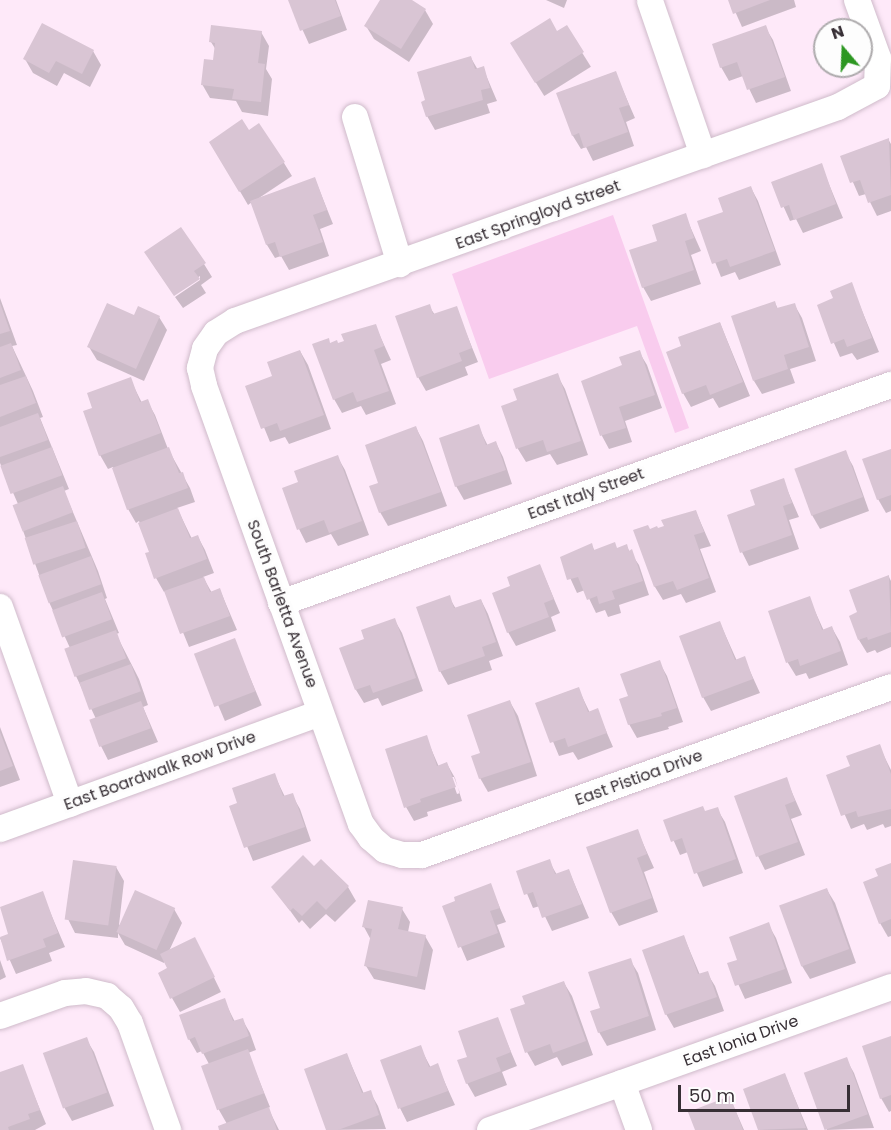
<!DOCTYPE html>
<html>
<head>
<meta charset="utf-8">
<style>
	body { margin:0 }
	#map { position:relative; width:891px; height:1130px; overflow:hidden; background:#fee9f9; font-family:Poppins,sans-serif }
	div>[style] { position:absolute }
	.green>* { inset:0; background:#f9ccee }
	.shadow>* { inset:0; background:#0003; transform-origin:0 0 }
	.building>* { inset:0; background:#d9c5d4; transform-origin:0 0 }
	.roads { filter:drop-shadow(0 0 2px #cfbbca) drop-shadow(0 0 2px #cfbbca) }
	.minor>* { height:26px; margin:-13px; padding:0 13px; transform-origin:13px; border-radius:13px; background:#fff }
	span { translate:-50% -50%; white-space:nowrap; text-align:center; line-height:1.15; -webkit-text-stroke:6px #fdfdfd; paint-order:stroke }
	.street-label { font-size:16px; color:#372f35 }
	.north { position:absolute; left:813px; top:18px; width:60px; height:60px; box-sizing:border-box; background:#fdfdfd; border:2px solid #aeabad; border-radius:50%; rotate:341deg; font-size:16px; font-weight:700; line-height:24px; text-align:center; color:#372f35 }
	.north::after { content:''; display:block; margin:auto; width:21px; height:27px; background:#2c9721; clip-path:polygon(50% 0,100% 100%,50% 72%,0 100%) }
	.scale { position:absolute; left:678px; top:1085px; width:172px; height:27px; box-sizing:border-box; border:3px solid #372f35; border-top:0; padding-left:8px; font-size:18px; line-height:21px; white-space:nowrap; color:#372f35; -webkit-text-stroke:4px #fdfdfd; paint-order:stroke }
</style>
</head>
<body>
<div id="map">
	<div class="green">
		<i style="clip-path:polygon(613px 215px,689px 428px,675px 433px,637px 326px,489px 379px,452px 274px)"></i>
	</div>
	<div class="shadow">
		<i style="clip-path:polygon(289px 0,336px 0,347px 30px,309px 44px)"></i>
		<i style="clip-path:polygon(382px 0,409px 0,425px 10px,433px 24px,409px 62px,374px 39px,366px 26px)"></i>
		<i style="clip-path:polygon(546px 0,567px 0,564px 8px)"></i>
		<i style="clip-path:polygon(730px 0,794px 0,796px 7px,742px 27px)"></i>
		<i style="left:566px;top:27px;width:47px;height:55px;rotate:58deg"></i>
		<i style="clip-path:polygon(765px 27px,773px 40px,791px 91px,756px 103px,743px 76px,729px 81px,721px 67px)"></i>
		<i style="clip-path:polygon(261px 32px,269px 46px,266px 69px,272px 79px,268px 116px,242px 112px,236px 101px,210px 98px,202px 84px,214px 62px,216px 50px,211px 42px)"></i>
		<i style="clip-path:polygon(93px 51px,101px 65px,90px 87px,64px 73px,57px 86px,33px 73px,25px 59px)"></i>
		<i style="clip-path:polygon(471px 58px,478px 70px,483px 68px,497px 101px,487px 104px,490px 113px,435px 130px,427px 116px,427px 101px)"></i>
		<i style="clip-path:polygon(615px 72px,635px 118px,626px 122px,634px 146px,593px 161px,586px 147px,581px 149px,573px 136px,558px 93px)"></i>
		<i style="clip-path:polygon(248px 132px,284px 163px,292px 176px,259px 198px,315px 179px,333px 224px,320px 229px,329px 256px,289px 270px,281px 256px,275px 258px,267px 245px,252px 202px,248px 205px,211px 142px)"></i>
		<i style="clip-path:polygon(888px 139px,891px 144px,891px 211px,877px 216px,866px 194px,859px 196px,842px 157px)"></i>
		<i style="clip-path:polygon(821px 165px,843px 218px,803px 233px,796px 219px,790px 221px,773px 183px)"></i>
		<i style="clip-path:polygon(751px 188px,758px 201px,781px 265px,739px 280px,735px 272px,721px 277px,699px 222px,725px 213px)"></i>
		<i style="clip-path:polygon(685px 215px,701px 251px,691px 255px,701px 284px,651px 301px,643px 287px,659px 242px)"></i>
		<i style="clip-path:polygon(204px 264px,212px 277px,201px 285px,206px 293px,183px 308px,175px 297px,200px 280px,200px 276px,174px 294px,154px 266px)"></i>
		<i style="clip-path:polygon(851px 284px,879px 352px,857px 360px,852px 353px,840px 357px,818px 306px,834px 299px)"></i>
		<i style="clip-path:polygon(0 298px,17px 345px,12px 346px,33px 391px,43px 417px,40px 418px,69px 489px,64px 491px,98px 571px,107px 598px,105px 599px,119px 633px,116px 634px,139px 679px,148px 705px,143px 707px,158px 742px,108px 760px,101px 746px,96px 719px,76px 676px,66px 649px,70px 648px,49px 602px,14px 506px,18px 504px,0 463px)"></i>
		<i style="clip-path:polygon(775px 303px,778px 309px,794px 304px,802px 318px,816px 361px,790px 369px,795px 383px,762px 394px,754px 381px)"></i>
		<i style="clip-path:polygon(429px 306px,435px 315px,456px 308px,478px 362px,465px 367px,468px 375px,426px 391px,418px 377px)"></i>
		<i style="clip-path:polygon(135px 317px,159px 317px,167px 330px,144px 381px,97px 360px,89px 347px)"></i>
		<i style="clip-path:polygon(720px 323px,750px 396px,719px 408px,713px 398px,691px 407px,683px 393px)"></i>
		<i style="clip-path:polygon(375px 325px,391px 360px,381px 364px,396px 404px,366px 415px,361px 406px,342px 413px,334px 399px,330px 344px,338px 345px)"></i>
		<i style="clip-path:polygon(300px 351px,308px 365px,331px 429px,289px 444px,285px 437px,270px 442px,247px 386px,274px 377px)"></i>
		<i style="clip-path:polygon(639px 352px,647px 365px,662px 408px,625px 421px,632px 442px,609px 449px,602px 436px,583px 382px,624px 365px)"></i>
		<i style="clip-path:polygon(557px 375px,565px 389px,588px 455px,557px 465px,550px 454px,526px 462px,518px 449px,503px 407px,519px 401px)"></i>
		<i style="clip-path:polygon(130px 379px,142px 403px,147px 401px,155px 415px,168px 449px,190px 488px,195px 502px,177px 508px,192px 539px,198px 537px,205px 550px,214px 573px,203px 577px,212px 593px,220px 590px,237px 630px,189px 647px,166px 591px,164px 592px,156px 578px,147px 554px,151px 553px,139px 521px,136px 523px,128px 509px,113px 467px,108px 469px,100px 455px,94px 409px)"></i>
		<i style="clip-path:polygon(478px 426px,488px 446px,496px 443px,503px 457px,512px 484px,464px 500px,456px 486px)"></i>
		<i style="clip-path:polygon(416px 428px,423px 441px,447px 506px,388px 526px,380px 512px,380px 483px)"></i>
		<i style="clip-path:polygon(891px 450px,891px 511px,886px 513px,878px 499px)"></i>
		<i style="clip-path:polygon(845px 452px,853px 466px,869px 511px,820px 529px,812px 515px)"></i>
		<i style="clip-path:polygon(337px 456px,345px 470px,369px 535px,338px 546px,331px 534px,306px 543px,299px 529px,300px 483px)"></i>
		<i style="clip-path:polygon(783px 480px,799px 517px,789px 520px,799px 549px,749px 566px,742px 552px)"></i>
		<i style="clip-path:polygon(696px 512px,711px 546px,700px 549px,716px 592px,686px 603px,681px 594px,663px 600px,655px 587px,650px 530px,658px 530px)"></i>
		<i style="clip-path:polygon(591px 545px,595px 551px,618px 550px,626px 546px,639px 565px,649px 595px,619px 605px,621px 613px,608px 617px,605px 610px,596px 613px,585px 590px,577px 593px,561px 558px)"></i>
		<i style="clip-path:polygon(540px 566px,560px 613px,551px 617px,556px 631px,516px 646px,508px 632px,512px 587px)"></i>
		<i style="clip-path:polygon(889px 577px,891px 581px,891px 647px,877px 653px,875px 650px,867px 653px,859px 640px)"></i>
		<i style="clip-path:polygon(449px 597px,456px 609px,481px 600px,488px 614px,503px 656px,489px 661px,492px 670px,448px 685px,440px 671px)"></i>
		<i style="clip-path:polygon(809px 598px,824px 631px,832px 628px,840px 642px,848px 665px,809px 679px,806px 673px,796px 676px,788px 663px,770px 612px)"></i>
		<i style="clip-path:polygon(394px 619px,402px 633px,423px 691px,382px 706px,378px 698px,364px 703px,356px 690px,366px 640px)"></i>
		<i style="clip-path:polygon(720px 623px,737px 661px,744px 658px,760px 693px,711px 711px,703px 697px)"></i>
		<i style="left:234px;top:640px;width:71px;height:40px;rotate:67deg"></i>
		<i style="clip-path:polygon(659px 662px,667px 676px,683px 722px,668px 727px,669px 729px,637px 738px,629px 724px,630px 696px)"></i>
		<i style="clip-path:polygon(578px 688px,590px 713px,597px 710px,613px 747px,578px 760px,573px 752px,559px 756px,537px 703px)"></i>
		<i style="clip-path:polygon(510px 702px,518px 716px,537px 776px,488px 792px,480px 778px,482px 754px)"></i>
		<i style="clip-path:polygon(0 727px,20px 780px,0 787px)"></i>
		<i style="clip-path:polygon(evenodd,426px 737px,439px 767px,447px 764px,455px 778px,462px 801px,427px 812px,428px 816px,414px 821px,406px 807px,426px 737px,451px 777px,454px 777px,460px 793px,457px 794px,451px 777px)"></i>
		<i style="clip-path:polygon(879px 746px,891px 770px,891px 826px,885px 828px,883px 824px,867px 830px,864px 824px,851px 829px,828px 776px,852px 767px)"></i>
		<i style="clip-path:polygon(274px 774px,285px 797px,292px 795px,300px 809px,311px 841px,253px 861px,231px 807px,239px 803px)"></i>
		<i style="clip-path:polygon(786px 779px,802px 815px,791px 819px,805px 855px,765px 870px,758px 856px)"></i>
		<i style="clip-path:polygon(717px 809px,725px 822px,743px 873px,703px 887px,688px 852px,680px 855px,665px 821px)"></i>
		<i style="clip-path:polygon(637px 830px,654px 868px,644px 872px,658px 912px,619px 926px,611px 912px)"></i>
		<i style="clip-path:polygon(321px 861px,348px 887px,356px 901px,335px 922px,326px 914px,310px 929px,302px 920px,299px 923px,273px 887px,314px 868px)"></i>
		<i style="clip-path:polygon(549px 861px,557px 875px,569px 871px,589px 918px,552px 931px,540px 906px,533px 908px,518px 872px)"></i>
		<i style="clip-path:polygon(891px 864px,891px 936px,888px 937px,880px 923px,880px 877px)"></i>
		<i style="clip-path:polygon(116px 867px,124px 881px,119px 925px,174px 909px,182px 923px,169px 951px,202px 953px,221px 992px,180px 1012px,172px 998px,169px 969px,165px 960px,164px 963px,125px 945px,118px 933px,118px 938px,75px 933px,68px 919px)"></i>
		<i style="clip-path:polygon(490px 885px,506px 922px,497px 925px,505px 947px,467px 961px,444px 907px)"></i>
		<i style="clip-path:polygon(827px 890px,835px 903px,856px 963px,810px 979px,802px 966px,781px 906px)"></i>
		<i style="clip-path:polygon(42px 893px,65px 947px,49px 953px,52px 961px,16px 974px,0 938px,10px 934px)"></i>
		<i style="clip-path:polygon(402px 909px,410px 922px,408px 932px,425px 936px,433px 950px,425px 990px,374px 979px,366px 966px,371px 940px,364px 927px)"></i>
		<i style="clip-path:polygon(768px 924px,776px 938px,792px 983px,745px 999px,729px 964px,739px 961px)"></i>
		<i style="clip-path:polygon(684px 937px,700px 975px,707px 973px,715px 986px,724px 1011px,674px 1028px,666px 1014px)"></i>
		<i style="clip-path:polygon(0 960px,6px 977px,0 980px)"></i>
		<i style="clip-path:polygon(630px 960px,638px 973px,656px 1030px,607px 1046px,599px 1032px,602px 1009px)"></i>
		<i style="clip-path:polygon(564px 983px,572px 996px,593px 1055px,562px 1066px,557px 1057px,535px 1066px,527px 1052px,526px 1005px)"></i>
		<i style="clip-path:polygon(224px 1000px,235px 1022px,242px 1019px,250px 1033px,256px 1050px,248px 1053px,270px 1107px,268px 1108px,279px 1130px,221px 1130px,227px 1124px,219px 1110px,209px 1064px,202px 1051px,197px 1053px,189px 1039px)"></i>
		<i style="clip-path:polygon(497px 1019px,517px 1066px,502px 1072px,507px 1085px,475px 1097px,467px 1083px,469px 1058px)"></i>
		<i style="clip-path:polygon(891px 1038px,891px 1111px,889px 1112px,881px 1098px)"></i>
		<i style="clip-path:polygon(86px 1039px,94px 1052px,114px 1106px,72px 1121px,64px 1107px)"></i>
		<i style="clip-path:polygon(420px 1047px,431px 1068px,437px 1065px,455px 1105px,407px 1122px,400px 1108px)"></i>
		<i style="clip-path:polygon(347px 1055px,364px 1094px,370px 1092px,378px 1106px,386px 1129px,328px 1130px)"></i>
		<i style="clip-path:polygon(846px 1059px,854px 1073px,874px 1128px,827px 1130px,806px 1073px)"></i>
		<i style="clip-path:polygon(22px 1066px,46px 1124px,35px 1130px,0 1130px,0 1074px)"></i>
		<i style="clip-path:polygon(785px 1075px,808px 1130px,760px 1130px,745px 1090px)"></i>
		<i style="clip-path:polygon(730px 1098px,744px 1130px,697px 1130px)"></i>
	</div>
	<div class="building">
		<i style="clip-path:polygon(288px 0,335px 0,341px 16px,300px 31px)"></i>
		<i style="clip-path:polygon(380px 0,412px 0,426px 9px,401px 49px,364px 26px)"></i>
		<i style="clip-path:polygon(728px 0,770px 0,733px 14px)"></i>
		<i style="clip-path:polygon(550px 18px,557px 31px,567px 25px,584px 52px,535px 83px,510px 43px)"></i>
		<i style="clip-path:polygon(42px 23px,94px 50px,82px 74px,56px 61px,49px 73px,23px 59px)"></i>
		<i style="clip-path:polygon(211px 25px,262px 31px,258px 63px,265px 64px,261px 102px,232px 99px,234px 89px,201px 85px,204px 59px,213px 60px,215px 43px,209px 42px)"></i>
		<i style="clip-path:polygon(766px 25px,785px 77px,747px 90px,737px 62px,720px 68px,712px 44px)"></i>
		<i style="clip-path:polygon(471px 56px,475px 69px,484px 66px,490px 88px,481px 90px,483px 100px,426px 117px,421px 102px,425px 100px,417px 72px)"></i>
		<i style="clip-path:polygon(616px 71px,629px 105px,619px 108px,628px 132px,584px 148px,579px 133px,572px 136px,556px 93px)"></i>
		<i style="clip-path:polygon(242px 119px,249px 130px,259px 123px,285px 162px,239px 192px,209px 142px)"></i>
		<i style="clip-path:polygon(889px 138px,891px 195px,868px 203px,860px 180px,850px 183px,840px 156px)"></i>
		<i style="clip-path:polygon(822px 163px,836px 204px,794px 220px,789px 205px,781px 208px,771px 182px)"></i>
		<i style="clip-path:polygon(315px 177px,327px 210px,313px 215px,323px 242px,280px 257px,275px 242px,266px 245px,250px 201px)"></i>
		<i style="clip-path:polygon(751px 186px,775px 251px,730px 267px,727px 259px,712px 264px,697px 221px,723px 212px,718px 198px)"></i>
		<i style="clip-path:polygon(686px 213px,694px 238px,685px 241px,694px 270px,642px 288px,629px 250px,657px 241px,652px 225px)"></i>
		<i style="clip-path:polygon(181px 227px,206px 263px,194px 271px,200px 279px,174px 296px,144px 252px)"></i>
		<i style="clip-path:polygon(852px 282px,872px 338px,847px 347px,844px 339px,831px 344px,817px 305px,833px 298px,830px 291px)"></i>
		<i style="clip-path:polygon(775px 301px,777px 308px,795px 303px,809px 347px,784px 355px,788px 369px,753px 381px,731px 316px)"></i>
		<i style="clip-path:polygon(0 303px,10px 331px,0 334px)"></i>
		<i style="clip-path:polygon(107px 303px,134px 315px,138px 306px,160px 316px,136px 369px,87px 347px)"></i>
		<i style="clip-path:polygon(430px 304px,433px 314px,457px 306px,472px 348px,459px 353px,462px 361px,417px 378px,395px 316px)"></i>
		<i style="clip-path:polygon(720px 322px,743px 382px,710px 395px,706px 385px,682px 394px,666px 352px,681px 346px,678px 337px)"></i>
		<i style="clip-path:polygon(376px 324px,384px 346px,374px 350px,389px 391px,357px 402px,353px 392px,333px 400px,312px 344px,329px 338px,330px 343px,337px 340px,338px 343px,344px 341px,341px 334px)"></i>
		<i style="clip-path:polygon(11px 343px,21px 370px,0 378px,0 347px)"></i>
		<i style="clip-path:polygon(300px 350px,324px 415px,280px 431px,277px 423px,261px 429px,245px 386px,272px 376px,267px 362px)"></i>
		<i style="clip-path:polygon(640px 350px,655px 395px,619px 407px,626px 428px,600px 436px,581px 381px,622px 365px,619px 357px)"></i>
		<i style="clip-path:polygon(558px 373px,581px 441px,547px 452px,543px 440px,516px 449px,501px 406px,517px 400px,513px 389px)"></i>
		<i style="clip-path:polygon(26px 376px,36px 403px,0 417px,0 385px)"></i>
		<i style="clip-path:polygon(131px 377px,140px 402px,148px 399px,161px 433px,99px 456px,83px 411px,92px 408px,87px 393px)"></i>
		<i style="clip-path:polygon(38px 413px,48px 440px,0 457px,0 427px)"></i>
		<i style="clip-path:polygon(479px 424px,486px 445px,496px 441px,506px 470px,455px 487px,439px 438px)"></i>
		<i style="clip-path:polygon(416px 426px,441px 492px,379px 513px,369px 486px,378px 483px,365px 445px)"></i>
		<i style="left:52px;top:447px;width:30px;height:55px;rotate:70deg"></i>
		<i style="clip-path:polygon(169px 447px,179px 473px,183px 472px,188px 488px,127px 510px,112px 468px)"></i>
		<i style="clip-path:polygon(891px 449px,891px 495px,877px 500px,862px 459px)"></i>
		<i style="left:846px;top:450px;width:50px;height:55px;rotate:70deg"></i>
		<i style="clip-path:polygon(338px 455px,362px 521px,329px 533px,324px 520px,297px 530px,282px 488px,298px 482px,294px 471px)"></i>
		<i style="clip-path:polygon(784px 478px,792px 503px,783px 506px,792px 535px,740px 553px,727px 515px,755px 505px,750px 490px)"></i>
		<i style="left:63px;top:486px;width:28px;height:54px;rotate:69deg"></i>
		<i style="clip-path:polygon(178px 508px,190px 538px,198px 535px,207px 559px,154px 579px,145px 553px,149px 552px,138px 523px)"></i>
		<i style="clip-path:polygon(696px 510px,704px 532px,694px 535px,709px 578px,677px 590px,673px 581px,654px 587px,633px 530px,648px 525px,650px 529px,657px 526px,658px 528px,664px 526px,661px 520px)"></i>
		<i style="left:77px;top:521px;width:28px;height:55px;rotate:72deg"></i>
		<i style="clip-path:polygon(615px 542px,617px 548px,627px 544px,629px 551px,632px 549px,643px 581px,612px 591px,615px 599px,599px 604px,597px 596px,587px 600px,578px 577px,567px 580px,560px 557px,592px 543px,594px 550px)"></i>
		<i style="left:91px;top:556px;width:30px;height:56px;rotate:70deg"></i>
		<i style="clip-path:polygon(540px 564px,554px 599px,544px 603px,549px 617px,507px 633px,492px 593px,510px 586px,507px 577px)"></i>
		<i style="clip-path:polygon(889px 575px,891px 632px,868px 640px,867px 637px,858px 640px,849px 616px,857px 612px,849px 590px)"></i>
		<i style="clip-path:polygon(204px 577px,210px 592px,220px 588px,230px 616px,180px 634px,164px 591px)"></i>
		<i style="left:102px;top:592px;width:29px;height:53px;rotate:70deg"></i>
		<i style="clip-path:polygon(450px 595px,454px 608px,481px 599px,496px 642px,482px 647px,485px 656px,439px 672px,416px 607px)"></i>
		<i style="clip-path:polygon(810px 596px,822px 630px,832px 626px,841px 651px,800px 666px,798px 659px,786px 663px,768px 611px)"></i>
		<i style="clip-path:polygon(395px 618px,416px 678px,373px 693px,370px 685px,355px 690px,339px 648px,364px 639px,361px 630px)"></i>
		<i style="clip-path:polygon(720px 621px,735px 660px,745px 656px,753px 679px,702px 698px,679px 636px)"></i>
		<i style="left:116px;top:630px;width:30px;height:55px;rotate:70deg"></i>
		<i style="left:235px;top:638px;width:57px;height:44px;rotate:69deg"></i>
		<i style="clip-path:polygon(660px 660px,677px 708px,661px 713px,662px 716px,628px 725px,619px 699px,628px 696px,620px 674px)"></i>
		<i style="left:131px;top:664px;width:29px;height:55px;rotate:70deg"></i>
		<i style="clip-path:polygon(579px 687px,588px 712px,598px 708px,607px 733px,568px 747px,565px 738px,550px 743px,535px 703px)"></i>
		<i style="clip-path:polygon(510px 700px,531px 762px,479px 779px,471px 756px,480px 753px,467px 715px)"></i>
		<i style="left:141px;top:701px;width:29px;height:55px;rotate:70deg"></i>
		<i style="clip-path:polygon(0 732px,13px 766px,0 771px)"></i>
		<i style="clip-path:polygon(427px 735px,437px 766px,447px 762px,456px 787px,420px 799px,421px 802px,404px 808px,385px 749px)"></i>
		<i style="clip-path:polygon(880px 744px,891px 774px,891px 809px,858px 817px,856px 811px,841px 816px,826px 775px,850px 766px,846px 756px)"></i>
		<i style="clip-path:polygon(275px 773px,283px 796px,293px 793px,305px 827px,244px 848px,229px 806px,237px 803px,232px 788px)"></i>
		<i style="clip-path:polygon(787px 777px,795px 801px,785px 805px,798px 842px,756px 857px,734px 796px)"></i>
		<i style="clip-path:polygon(703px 806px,705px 811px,718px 807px,736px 859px,694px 874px,682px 838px,671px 842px,663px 820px)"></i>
		<i style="clip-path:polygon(638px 829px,647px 854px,637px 858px,652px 898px,610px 913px,586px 847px)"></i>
		<i style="clip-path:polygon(303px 855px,314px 866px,321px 859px,349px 886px,326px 910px,317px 901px,302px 916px,293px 908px,290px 911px,271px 887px)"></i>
		<i style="clip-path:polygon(550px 859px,555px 874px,569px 869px,582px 904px,542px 918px,533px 892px,524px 895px,516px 871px)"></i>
		<i style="left:73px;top:860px;width:44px;height:60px;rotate:8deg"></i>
		<i style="clip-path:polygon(891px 863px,891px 919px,879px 924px,863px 882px,878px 876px,875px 869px)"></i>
		<i style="clip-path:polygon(491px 883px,500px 908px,490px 911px,498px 933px,458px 948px,442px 906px,455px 901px,454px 897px)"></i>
		<i style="left:827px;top:888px;width:65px;height:51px;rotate:70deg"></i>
		<i style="left:135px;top:890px;width:44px;height:46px;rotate:24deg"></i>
		<i style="clip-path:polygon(43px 891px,58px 933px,43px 939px,46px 947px,7px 961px,0 937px,8px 934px,0 907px)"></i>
		<i style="clip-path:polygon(368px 900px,403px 907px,398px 929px,426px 935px,417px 977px,364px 966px,372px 929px,362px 927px)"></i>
		<i style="clip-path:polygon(769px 922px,785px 969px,735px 986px,727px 963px,737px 960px,729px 937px)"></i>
		<i style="clip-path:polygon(684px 935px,698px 974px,708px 971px,717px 997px,665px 1015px,642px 950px)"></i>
		<i style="clip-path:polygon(195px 937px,215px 977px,170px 999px,158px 973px,167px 968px,160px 954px)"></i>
		<i style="clip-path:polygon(631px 958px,649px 1016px,598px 1033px,590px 1011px,600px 1008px,588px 972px)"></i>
		<i style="clip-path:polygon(564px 981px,586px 1041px,553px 1053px,550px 1044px,525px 1053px,510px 1009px,525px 1004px,522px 996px)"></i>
		<i style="clip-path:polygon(225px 998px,233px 1021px,243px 1018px,249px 1036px,202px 1054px,195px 1037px,188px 1040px,179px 1015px)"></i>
		<i style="clip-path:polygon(498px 1017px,511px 1052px,496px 1058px,501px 1071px,466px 1084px,457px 1060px,467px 1057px,458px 1031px)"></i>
		<i style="clip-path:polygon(891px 1036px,891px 1095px,880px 1099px,862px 1046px)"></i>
		<i style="left:87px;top:1037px;width:59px;height:47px;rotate:70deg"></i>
		<i style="clip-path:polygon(421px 1045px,429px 1067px,438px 1063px,448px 1091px,398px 1109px,380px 1060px)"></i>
		<i style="left:248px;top:1049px;width:47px;height:50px;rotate:70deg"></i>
		<i style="clip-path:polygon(347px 1053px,362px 1093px,371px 1090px,379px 1115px,338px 1130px,326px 1130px,304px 1069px)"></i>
		<i style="left:847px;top:1057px;width:61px;height:46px;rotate:70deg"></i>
		<i style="clip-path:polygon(23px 1064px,40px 1110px,28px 1114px,30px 1119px,8px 1127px,9px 1130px,0 1130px,0 1072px)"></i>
		<i style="clip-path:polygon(785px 1073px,806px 1128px,758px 1130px,743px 1089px)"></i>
		<i style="clip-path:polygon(730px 1096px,743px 1130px,695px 1130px,688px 1112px)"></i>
		<i style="clip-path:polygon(269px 1107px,277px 1130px,219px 1130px,218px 1126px)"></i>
	</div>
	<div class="roads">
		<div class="minor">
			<i style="left:857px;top:0;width:62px;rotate:70.1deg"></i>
			<i style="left:878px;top:58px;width:28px;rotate:92deg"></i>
			<i style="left:877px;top:86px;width:44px;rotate:151.7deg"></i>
			<i style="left:838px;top:107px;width:640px;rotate:160.46deg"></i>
			<i style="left:235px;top:321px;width:22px;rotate:148deg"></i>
			<i style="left:216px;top:333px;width:19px;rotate:125deg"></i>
			<i style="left:205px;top:349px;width:20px;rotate:105deg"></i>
			<i style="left:200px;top:368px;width:18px;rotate:77deg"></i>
			<i style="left:204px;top:386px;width:465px;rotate:70.3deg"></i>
			<i style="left:361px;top:824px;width:17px;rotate:54deg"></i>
			<i style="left:371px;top:838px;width:18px;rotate:41deg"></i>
			<i style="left:385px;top:850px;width:18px;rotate:16deg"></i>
			<i style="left:402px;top:855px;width:20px"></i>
			<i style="left:422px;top:855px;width:498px;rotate:-19.7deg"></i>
			<i style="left:650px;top:1px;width:163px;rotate:71deg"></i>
			<i style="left:355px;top:117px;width:154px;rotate:73deg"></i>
			<i style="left:281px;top:603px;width:648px;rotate:-19.67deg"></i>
			<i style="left:0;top:607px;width:209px;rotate:70.4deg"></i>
			<i style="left:0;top:829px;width:340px;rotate:-19.9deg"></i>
			<i style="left:0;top:1016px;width:69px;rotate:-19.5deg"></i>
			<i style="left:65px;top:993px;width:21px;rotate:-5deg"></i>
			<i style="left:86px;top:991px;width:22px;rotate:13deg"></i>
			<i style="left:107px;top:996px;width:18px;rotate:41deg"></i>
			<i style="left:121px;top:1008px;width:17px;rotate:59deg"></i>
			<i style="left:130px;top:1023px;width:114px;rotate:70.4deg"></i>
			<i style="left:622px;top:1083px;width:50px;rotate:70.1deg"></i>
			<i style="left:490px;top:1130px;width:426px;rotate:-19.6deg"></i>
		</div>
	</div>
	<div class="street-label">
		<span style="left:538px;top:215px;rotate:-20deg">East Springloyd Street</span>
		<span style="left:586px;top:494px;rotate:-20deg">East Italy Street</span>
		<span style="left:282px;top:604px;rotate:70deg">South Barletta Avenue</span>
		<span style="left:160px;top:771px;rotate:-20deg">East Boardwalk Row Drive</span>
		<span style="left:639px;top:778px;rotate:-20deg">East Pistioa Drive</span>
		<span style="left:741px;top:1041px;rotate:-20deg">East Ionia Drive</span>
	</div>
	<div class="north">N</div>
	<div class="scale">50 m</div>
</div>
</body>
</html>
